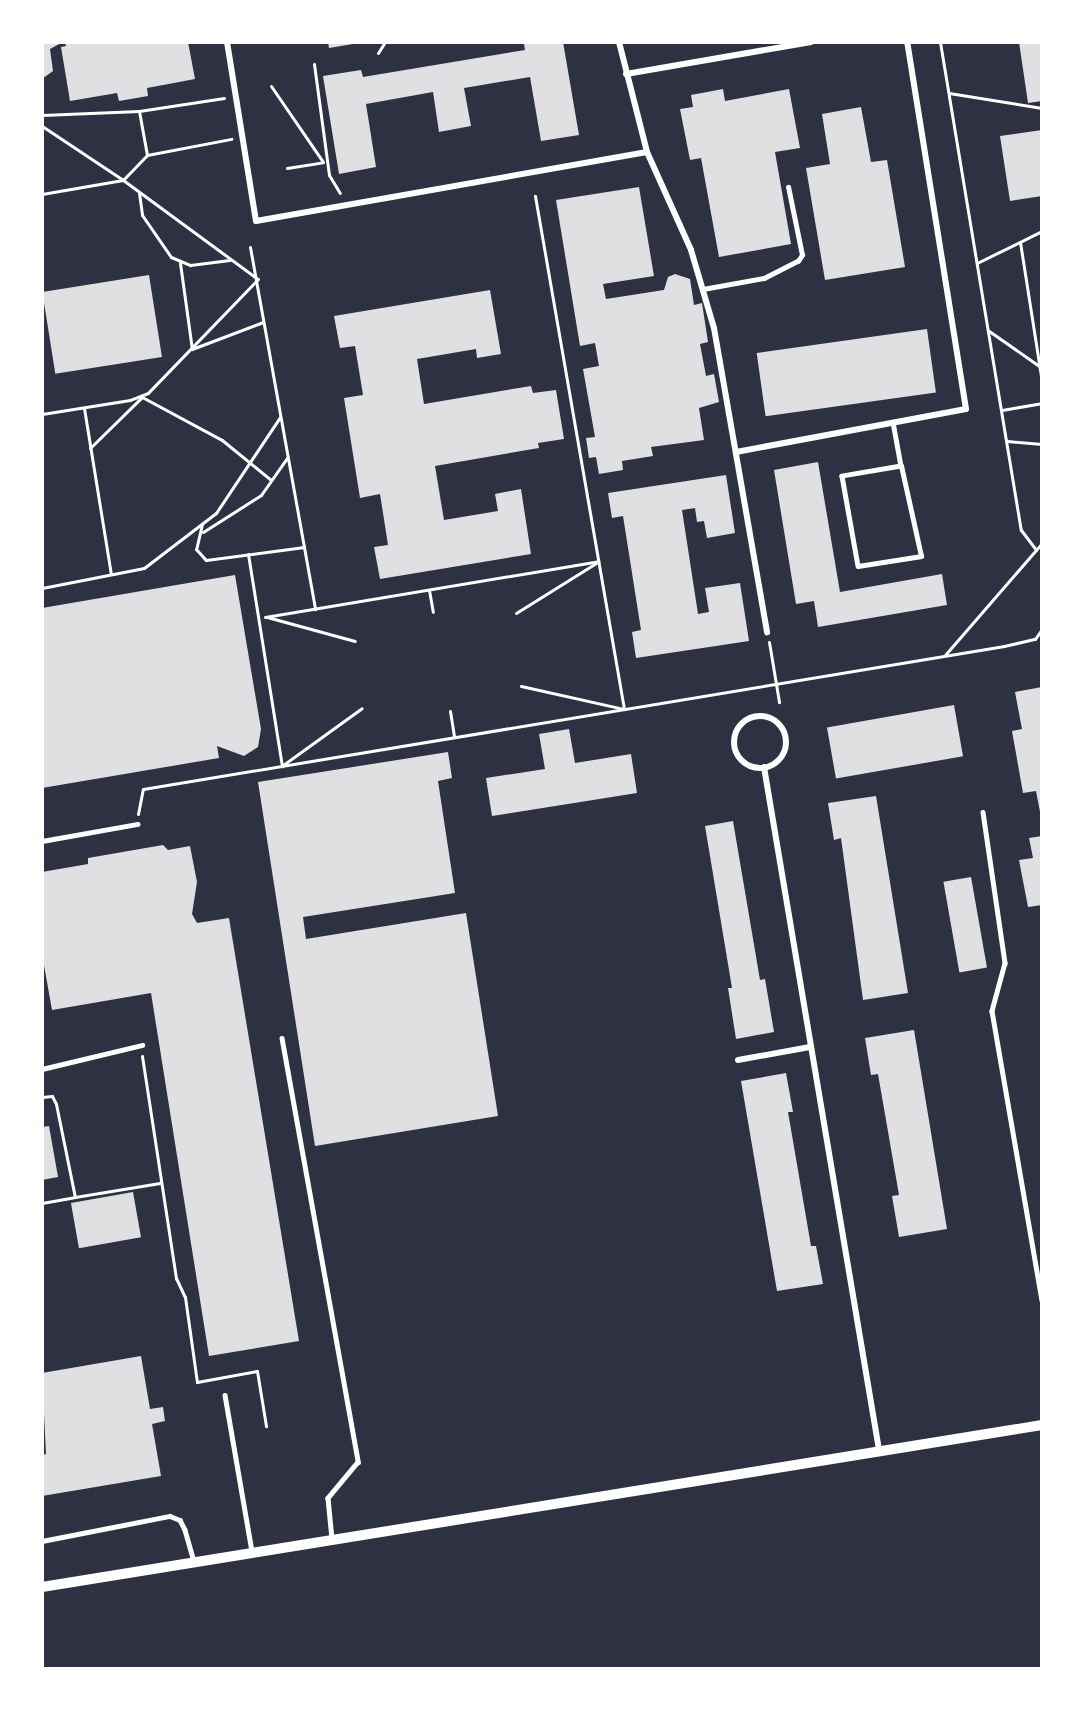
<!DOCTYPE html>
<html>
<head>
<meta charset="utf-8">
<style>
	body { margin:0 }
	#map { position:relative; width:1084px; height:1711px; overflow:hidden; background:#2d3142; font-family:Commissioner,sans-serif }
	div>[style] { position:absolute }
	.building>* { inset:0; background:#e0e0e3; transform-origin:0 0 }
	.path>* { height:3px; margin:-1.5px; padding:0 1.5px; transform-origin:1.5px; border-radius:1.5px; background:#fff }
	.service>* { height:4.5px; margin:-2.25px; padding:0 2.25px; transform-origin:2.25px; border-radius:2.25px; background:#fff }
	.minor>* { height:6px; margin:-3px; padding:0 3px; transform-origin:3px; border-radius:3px; background:#fff }
	.minor>.ring { margin:-3px; padding:0; box-sizing:content-box; background:none; border:6px solid #fff; border-radius:50% }
	.tertiary>* { height:10px; margin:-5px; padding:0 5px; transform-origin:5px; border-radius:5px; background:#fff }
	span { translate:-50% -50%; white-space:nowrap; text-align:center; line-height:1.15; -webkit-text-stroke:5px #fff; paint-order:stroke }
	.frame { position:absolute; inset:0; border:44px solid #fff; pointer-events:none }
</style>
</head>
<body>
<div id="map">
	<div class="building">
		<i style="clip-path:polygon(42px 42px,63px 42px,50px 49px,53px 71px,42px 79px)"></i>
		<i style="clip-path:polygon(65px 42px,188px 42px,195px 79px,147px 88px,148px 96px,119px 101px,117px 93px,70px 101px,61px 47px,66px 46px)"></i>
		<i style="clip-path:polygon(328px 42px,359px 42px,359px 43px,329px 48px)"></i>
		<i style="clip-path:polygon(563px 42px,579px 135px,541px 141px,530px 77px,464px 88px,471px 126px,439px 132px,433px 92px,366px 104px,376px 167px,339px 174px,323px 76px,361px 70px,363px 77px,525px 50px,524px 44px)"></i>
		<i style="clip-path:polygon(1019px 42px,1042px 42px,1042px 101px,1028px 103px)"></i>
		<i style="clip-path:polygon(723px 89px,725px 101px,789px 89px,800px 148px,775px 152px,791px 244px,719px 257px,701px 158px,690px 160px,680px 109px,693px 107px,691px 95px)"></i>
		<i style="clip-path:polygon(861px 107px,871px 162px,887px 160px,905px 267px,825px 280px,806px 168px,830px 164px,822px 114px)"></i>
		<i style="clip-path:polygon(1042px 130px,1042px 196px,1010px 201px,1000px 136px)"></i>
		<i style="clip-path:polygon(639px 187px,654px 276px,603px 284px,606px 299px,664px 290px,668px 277px,675px 274px,690px 279px,694px 305px,702px 303px,708px 342px,700px 344px,706px 376px,714px 374px,719px 402px,699px 408px,704px 440px,651px 447px,653px 456px,622px 461px,623px 470px,599px 474px,596px 457px,589px 458px,586px 438px,595px 437px,583px 369px,599px 366px,595px 343px,580px 346px,556px 200px)"></i>
		<i style="left:149px;top:275px;width:83px;height:108px;rotate:81deg"></i>
		<i style="clip-path:polygon(490px 290px,501px 354px,477px 358px,476px 349px,417px 359px,424px 404px,531px 386px,533px 393px,556px 390px,564px 439px,538px 443px,539px 448px,435px 466px,444px 520px,498px 511px,495px 494px,521px 489px,531px 554px,380px 579px,374px 547px,388px 545px,380px 494px,360px 498px,344px 398px,363px 395px,355px 346px,340px 348px,334px 316px)"></i>
		<i style="left:927px;top:329px;width:64px;height:172px;rotate:82deg"></i>
		<i style="clip-path:polygon(818px 462px,840px 592px,942px 574px,947px 605px,818px 627px,814px 601px,796px 604px,774px 470px)"></i>
		<i style="clip-path:polygon(726px 475px,735px 533px,707px 538px,704px 521px,697px 522px,695px 508px,682px 510px,698px 614px,709px 612px,705px 588px,740px 583px,749px 641px,636px 658px,632px 632px,641px 630px,623px 516px,612px 518px,608px 493px)"></i>
		<i style="clip-path:polygon(235px 575px,261px 729px,258px 747px,244px 756px,217px 746px,219px 758px,42px 788px,42px 608px)"></i>
		<i style="clip-path:polygon(1042px 687px,1042px 816px,1041px 817px,1036px 791px,1023px 793px,1012px 731px,1022px 729px,1015px 692px)"></i>
		<i style="left:954px;top:705px;width:52px;height:129px;rotate:80deg"></i>
		<i style="clip-path:polygon(569px 729px,575px 763px,631px 754px,637px 793px,492px 816px,486px 778px,545px 769px,539px 734px)"></i>
		<i style="clip-path:polygon(448px 752px,452px 778px,438px 781px,455px 893px,303px 917px,306px 939px,466px 913px,498px 1116px,315px 1146px,258px 782px)"></i>
		<i style="clip-path:polygon(876px 796px,908px 993px,863px 1000px,841px 838px,834px 840px,828px 803px)"></i>
		<i style="clip-path:polygon(733px 821px,760px 980px,765px 979px,774px 1032px,736px 1039px,728px 988px,732px 988px,705px 826px)"></i>
		<i style="clip-path:polygon(1042px 836px,1042px 905px,1028px 907px,1019px 860px,1033px 858px,1029px 838px)"></i>
		<i style="clip-path:polygon(163px 845px,168px 850px,190px 846px,197px 882px,192px 914px,197px 923px,229px 918px,299px 1341px,209px 1356px,151px 993px,52px 1010px,42px 954px,42px 872px,88px 864px,88px 858px)"></i>
		<i style="left:971px;top:877px;width:92px;height:28px;rotate:80deg"></i>
		<i style="clip-path:polygon(914px 1030px,947px 1229px,899px 1237px,892px 1196px,899px 1195px,878px 1074px,871px 1075px,865px 1038px)"></i>
		<i style="clip-path:polygon(786px 1073px,793px 1112px,788px 1112px,811px 1246px,816px 1246px,823px 1284px,777px 1291px,741px 1081px)"></i>
		<i style="clip-path:polygon(49px 1126px,58px 1177px,42px 1180px,42px 1127px)"></i>
		<i style="left:133px;top:1192px;width:46px;height:63px;rotate:80deg"></i>
		<i style="clip-path:polygon(141px 1356px,150px 1409px,163px 1407px,165px 1421px,152px 1424px,161px 1476px,42px 1496px,42px 1455px,46px 1454px,42px 1373px)"></i>
	</div>
	<div class="path">
		<i style="left:940px;top:42px;width:495px;rotate:80.6deg"></i>
		<i style="left:1021px;top:530px;width:25px;rotate:53deg"></i>
		<i style="left:378px;top:53px;width:13px;rotate:-58deg"></i>
		<i style="left:314px;top:64px;width:112px;rotate:82.3deg"></i>
		<i style="left:329px;top:175px;width:21px;rotate:59deg"></i>
		<i style="left:271px;top:86px;width:92px;rotate:55.6deg"></i>
		<i style="left:949px;top:93px;width:94px;rotate:9.2deg"></i>
		<i style="left:139px;top:111px;width:45px;rotate:79.7deg"></i>
		<i style="left:147px;top:155px;width:86px;rotate:-10.8deg"></i>
		<i style="left:42px;top:115px;width:97px;rotate:-2.4deg"></i>
		<i style="left:139px;top:111px;width:86px;rotate:-8.7deg"></i>
		<i style="left:42px;top:126px;width:97px;rotate:33.7deg"></i>
		<i style="left:123px;top:180px;width:35px;rotate:-46deg"></i>
		<i style="left:287px;top:168px;width:36px;rotate:-9deg"></i>
		<i style="left:139px;top:193px;width:22px;rotate:82deg"></i>
		<i style="left:142px;top:215px;width:51px;rotate:55.4deg"></i>
		<i style="left:171px;top:257px;width:21px;rotate:23deg"></i>
		<i style="left:190px;top:265px;width:40px;rotate:-7.1deg"></i>
		<i style="left:42px;top:194px;width:82px;rotate:-9.8deg"></i>
		<i style="left:123px;top:180px;width:167px;rotate:36.3deg"></i>
		<i style="left:258px;top:279px;width:158px;rotate:134deg"></i>
		<i style="left:148px;top:393px;width:19px;rotate:159deg"></i>
		<i style="left:130px;top:400px;width:89px;rotate:171deg"></i>
		<i style="left:1020px;top:242px;width:143px;rotate:81.1deg"></i>
		<i style="left:250px;top:247px;width:368px;rotate:79.8deg"></i>
		<i style="left:180px;top:263px;width:87px;rotate:82.1deg"></i>
		<i style="left:192px;top:349px;width:76px;rotate:-20.8deg"></i>
		<i style="left:977px;top:263px;width:72px;rotate:-26.2deg"></i>
		<i style="left:989px;top:331px;width:65px;rotate:34.9deg"></i>
		<i style="left:84px;top:408px;width:168px;rotate:80.8deg"></i>
		<i style="left:1002px;top:410px;width:41px;rotate:-9.9deg"></i>
		<i style="left:1007px;top:441px;width:35px;rotate:5deg"></i>
		<i style="left:90px;top:448px;width:73px;rotate:-44.4deg"></i>
		<i style="left:142px;top:397px;width:91px;rotate:28.3deg"></i>
		<i style="left:222px;top:440px;width:63px;rotate:39.2deg"></i>
		<i style="left:202px;top:524px;width:26px;rotate:103deg"></i>
		<i style="left:196px;top:549px;width:15px;rotate:48deg"></i>
		<i style="left:206px;top:560px;width:99px;rotate:-7.6deg"></i>
		<i style="left:203px;top:532px;width:69px;rotate:-32.5deg"></i>
		<i style="left:261px;top:495px;width:45px;rotate:-54.9deg"></i>
		<i style="left:248px;top:554px;width:215px;rotate:80.9deg"></i>
		<i style="left:42px;top:588px;width:104px;rotate:-11.1deg"></i>
		<i style="left:144px;top:568px;width:91px;rotate:-37.4deg"></i>
		<i style="left:216px;top:513px;width:115px;rotate:-56.3deg"></i>
		<i style="left:429px;top:590px;width:22px;rotate:80deg"></i>
		<i style="left:516px;top:613px;width:94px;rotate:-32deg"></i>
		<i style="left:265px;top:617px;width:338px;rotate:-9.5deg"></i>
		<i style="left:267px;top:617px;width:91px;rotate:15.3deg"></i>
		<i style="left:769px;top:642px;width:61px;rotate:80.5deg"></i>
		<i style="left:945px;top:655px;width:148px;rotate:-49.1deg"></i>
		<i style="left:521px;top:686px;width:106px;rotate:12.6deg"></i>
		<i style="left:624px;top:709px;width:521px;rotate:-99.84deg"></i>
		<i style="left:450px;top:711px;width:26px;rotate:81deg"></i>
		<i style="left:283px;top:765px;width:97px;rotate:-35.8deg"></i>
		<i style="left:138px;top:814px;width:25px;rotate:-79deg"></i>
		<i style="left:143px;top:789px;width:873px;rotate:-9.43deg"></i>
		<i style="left:1004px;top:646px;width:32px;rotate:-13deg"></i>
		<i style="left:1035px;top:639px;width:12px;rotate:-55deg"></i>
		<i style="left:142px;top:1056px;width:225px;rotate:81.3deg"></i>
		<i style="left:176px;top:1278px;width:21px;rotate:65deg"></i>
		<i style="left:185px;top:1297px;width:86px;rotate:82deg"></i>
		<i style="left:197px;top:1382px;width:61px;rotate:-10.4deg"></i>
		<i style="left:257px;top:1371px;width:56px;rotate:80.7deg"></i>
		<i style="left:42px;top:1097px;width:10px;rotate:-6deg"></i>
		<i style="left:52px;top:1096px;width:9px;rotate:63deg"></i>
		<i style="left:56px;top:1104px;width:95px;rotate:78.5deg"></i>
		<i style="left:75px;top:1197px;width:86px;rotate:-9.4deg"></i>
		<i style="left:42px;top:1203px;width:34px;rotate:-10deg"></i>
	</div>
	<div class="service">
		<i style="left:703px;top:289px;width:62px;rotate:-10.2deg"></i>
		<i style="left:764px;top:278px;width:38px;rotate:-27deg"></i>
		<i style="left:798px;top:261px;width:7px;rotate:-56deg"></i>
		<i style="left:802px;top:255px;width:69px;rotate:-101.6deg"></i>
		<i style="left:893px;top:422px;width:45px;rotate:79.7deg"></i>
		<i style="left:901px;top:466px;width:60px;rotate:170.4deg"></i>
		<i style="left:842px;top:476px;width:91px;rotate:79.9deg"></i>
		<i style="left:858px;top:566px;width:64px;rotate:-9deg"></i>
		<i style="left:921px;top:556px;width:92px;rotate:-102.5deg"></i>
		<i style="left:983px;top:812px;width:153px;rotate:81.7deg"></i>
		<i style="left:1005px;top:963px;width:50px;rotate:105.2deg"></i>
		<i style="left:992px;top:1011px;width:293px;rotate:80.2deg"></i>
		<i style="left:42px;top:841px;width:97px;rotate:-10.1deg"></i>
		<i style="left:282px;top:1038px;width:431px;rotate:79.8deg"></i>
		<i style="left:358px;top:1462px;width:47px;rotate:129.8deg"></i>
		<i style="left:328px;top:1498px;width:41px;rotate:84.4deg"></i>
		<i style="left:42px;top:1069px;width:103px;rotate:-13.5deg"></i>
		<i style="left:225px;top:1395px;width:159px;rotate:80.2deg"></i>
		<i style="left:42px;top:1541px;width:130px;rotate:-11.1deg"></i>
		<i style="left:170px;top:1516px;width:11px;rotate:22deg"></i>
		<i style="left:180px;top:1520px;width:11px;rotate:63deg"></i>
		<i style="left:185px;top:1530px;width:32px;rotate:74deg"></i>
	</div>
	<div class="minor">
		<i style="left:227px;top:42px;width:181px;rotate:80.8deg"></i>
		<i style="left:256px;top:221px;width:397px;rotate:-10deg"></i>
		<i style="left:619px;top:42px;width:114px;rotate:75.7deg"></i>
		<i style="left:647px;top:152px;width:107px;rotate:65.8deg"></i>
		<i style="left:691px;top:250px;width:81px;rotate:73.6deg"></i>
		<i style="left:714px;top:328px;width:309px;rotate:80.1deg"></i>
		<i style="left:626px;top:74px;width:188px;rotate:-9.8deg"></i>
		<i style="left:736px;top:452px;width:234px;rotate:-10.6deg"></i>
		<i style="left:966px;top:409px;width:372px;rotate:-99.1deg"></i>
		<i class="ring" style="left:734px;top:716px;width:46px;height:46px"></i>
		<i style="left:764px;top:767px;width:693px;rotate:80.44deg"></i>
		<i style="left:738px;top:1060px;width:73px;rotate:-10.2deg"></i>
	</div>
	<div class="tertiary">
		<i style="left:42px;top:1587px;width:1013px;rotate:-9.2deg"></i>
	</div>
	<div class="frame"></div>
</div>
</body>
</html>
